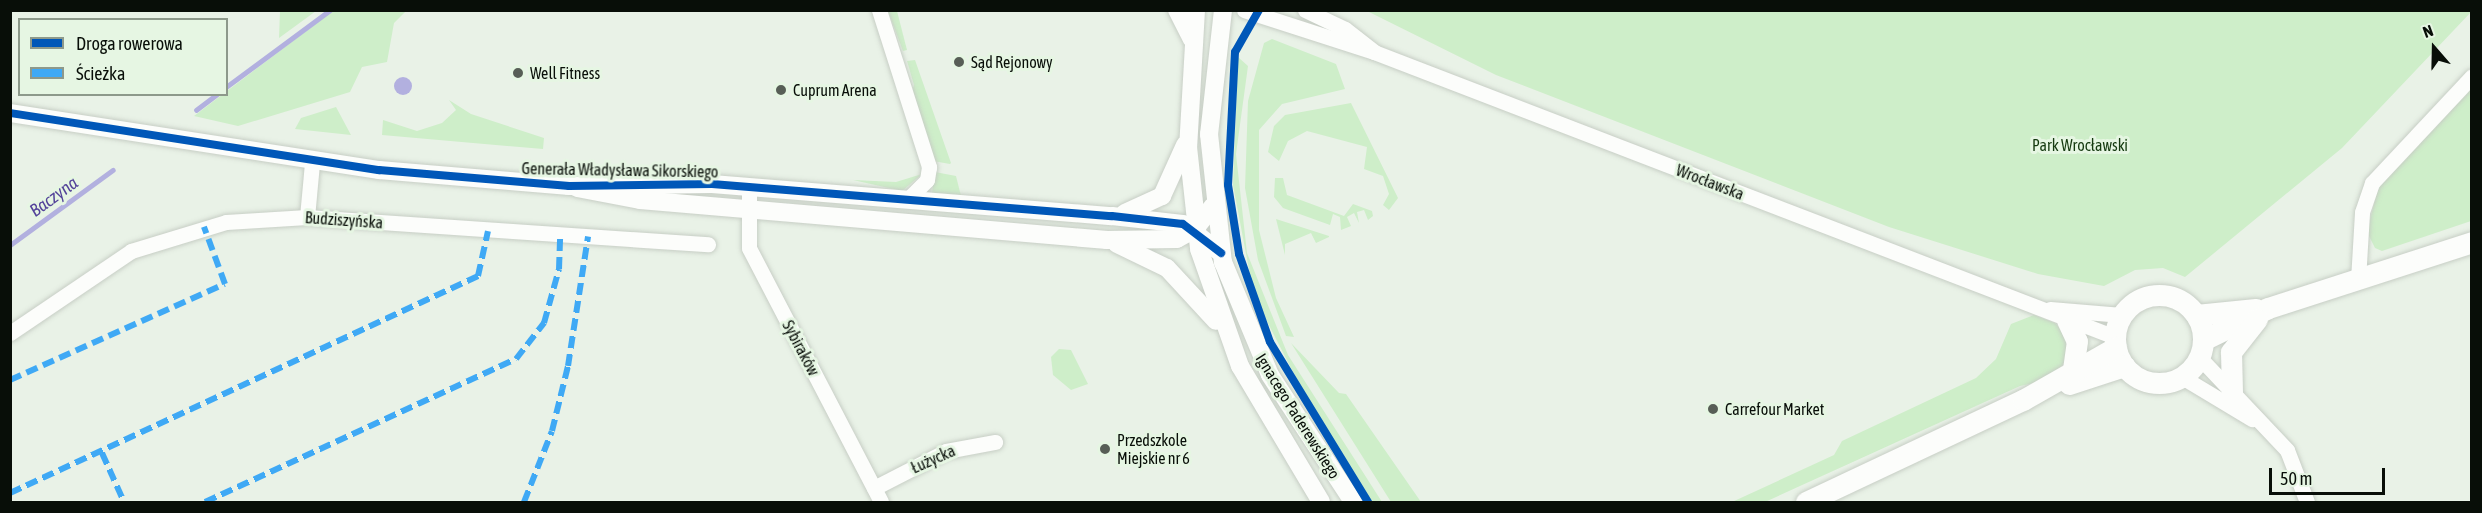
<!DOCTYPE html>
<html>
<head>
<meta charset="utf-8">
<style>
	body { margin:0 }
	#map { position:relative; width:2482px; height:513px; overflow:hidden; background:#e9f2e7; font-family:"Asap Condensed",sans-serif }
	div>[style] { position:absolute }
	.green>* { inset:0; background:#ceeec9 }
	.water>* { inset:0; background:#b2b0df }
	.round { border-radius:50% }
	.stream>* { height:4.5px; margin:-2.25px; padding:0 2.25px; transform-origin:2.25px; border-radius:2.25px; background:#b2b0df }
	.roads { filter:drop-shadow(0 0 2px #c7cec5) drop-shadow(0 0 2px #c7cec5) }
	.minor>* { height:15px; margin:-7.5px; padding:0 7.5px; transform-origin:7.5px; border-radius:7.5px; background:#fcfdfb }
	.tertiary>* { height:18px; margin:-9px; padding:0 9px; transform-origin:9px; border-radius:9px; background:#fcfdfb }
	.secondary>* { height:21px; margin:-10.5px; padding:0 10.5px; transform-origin:10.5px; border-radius:10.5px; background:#fcfdfb }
	.secondary>.ring { margin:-10.5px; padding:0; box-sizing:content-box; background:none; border:21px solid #fcfdfb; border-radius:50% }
	.quiet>* { height:6px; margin-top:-3px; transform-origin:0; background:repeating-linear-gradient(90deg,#3fa9f5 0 12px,transparent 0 18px) }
	.cycleway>* { height:8px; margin:-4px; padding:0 4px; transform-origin:4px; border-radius:4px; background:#0057b8 }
	.dots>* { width:16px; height:16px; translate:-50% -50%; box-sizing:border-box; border:3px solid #e6f6e3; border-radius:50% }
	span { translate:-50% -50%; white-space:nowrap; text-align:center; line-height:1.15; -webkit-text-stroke:6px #e6f6e3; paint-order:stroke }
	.poi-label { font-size:16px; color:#080e08 }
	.left { translate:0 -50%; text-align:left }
	.park-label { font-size:16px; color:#153a10 }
	.street-label { font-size:16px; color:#080e08 }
	.water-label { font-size:18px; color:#534399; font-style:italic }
	.frame { position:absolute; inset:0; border:12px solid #080e08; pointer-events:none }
	.legend { position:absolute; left:18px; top:18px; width:210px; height:78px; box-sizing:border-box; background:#e6f6e3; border:2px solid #8d998b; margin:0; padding:8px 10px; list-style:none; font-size:18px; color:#080e08 }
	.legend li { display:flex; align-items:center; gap:12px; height:30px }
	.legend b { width:30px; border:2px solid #8d998b }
	.north { position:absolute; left:2404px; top:18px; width:60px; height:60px; -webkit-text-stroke:4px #e6f6e3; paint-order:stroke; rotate:340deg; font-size:16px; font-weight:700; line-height:24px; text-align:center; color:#080e08 }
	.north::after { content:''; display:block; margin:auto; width:21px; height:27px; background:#080e08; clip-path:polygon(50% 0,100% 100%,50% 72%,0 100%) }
	.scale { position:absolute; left:2269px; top:468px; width:116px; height:27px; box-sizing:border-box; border:3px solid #080e08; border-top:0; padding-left:8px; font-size:18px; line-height:21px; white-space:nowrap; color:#080e08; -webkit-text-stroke:4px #e6f6e3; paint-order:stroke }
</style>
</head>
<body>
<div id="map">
	<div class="green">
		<i style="clip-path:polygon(334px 10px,406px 11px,394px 23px,387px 62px,362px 67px,350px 92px,238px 126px,194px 116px)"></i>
		<i style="clip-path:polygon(280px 11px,280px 10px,316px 11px,279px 38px)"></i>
		<i style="clip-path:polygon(888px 11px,897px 11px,907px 50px,903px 51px)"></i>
		<i style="clip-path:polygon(1367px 11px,2471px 10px,2472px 11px,2342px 148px,2185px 277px,2163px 268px,2135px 270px,2104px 286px,2038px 274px,1889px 227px,1496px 75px)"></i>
		<i style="clip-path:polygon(1272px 39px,1336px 64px,1345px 89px,1282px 104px,1259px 130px,1259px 230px,1276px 298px,1294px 337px,1286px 336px,1258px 260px,1245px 188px,1248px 101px,1264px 43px)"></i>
		<i style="clip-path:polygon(1238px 57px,1248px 66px,1236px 154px,1247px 253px,1288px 355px,1382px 502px,1372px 502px,1309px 403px,1254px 296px,1233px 185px)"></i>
		<i style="clip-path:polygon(915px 60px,951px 163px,950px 164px,933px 161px,911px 95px,914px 85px,907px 61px)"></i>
		<i style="clip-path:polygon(2471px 86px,2471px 221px,2382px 251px,2375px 248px,2367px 232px,2379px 184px)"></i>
		<i style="clip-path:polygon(449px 100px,471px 114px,544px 138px,543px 149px,382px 135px,383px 120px,417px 131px,442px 123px,456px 110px)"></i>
		<i style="clip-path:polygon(1351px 103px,1398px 198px,1389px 210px,1383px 205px,1389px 194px,1383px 176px,1364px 169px,1367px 147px,1307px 131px,1288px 141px,1279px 161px,1268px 152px,1274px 126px,1285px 115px)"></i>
		<i style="clip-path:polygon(336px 107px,351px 135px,295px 129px,301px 118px)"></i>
		<i style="clip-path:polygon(935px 172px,956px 176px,961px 196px,932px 193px)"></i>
		<i style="clip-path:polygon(922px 174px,902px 191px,853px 180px,896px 182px)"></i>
		<i style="clip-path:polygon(1275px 178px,1283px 178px,1287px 195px,1344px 216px,1353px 204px,1372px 211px,1373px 216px,1368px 220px,1364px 210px,1357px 212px,1359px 223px,1354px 213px,1347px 217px,1351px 226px,1341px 230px,1340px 217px,1333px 214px,1330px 225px,1283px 208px,1274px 197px)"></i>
		<i style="clip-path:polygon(1276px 219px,1329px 236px,1329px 237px,1316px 243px,1311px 233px,1285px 244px,1285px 255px)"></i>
		<i style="clip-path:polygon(2034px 315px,2055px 323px,2067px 337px,2065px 363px,2044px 381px,2020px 386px,1765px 502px,1732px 502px,1834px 455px,1842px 441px,1976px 378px,1996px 359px,2011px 324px)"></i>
		<i style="clip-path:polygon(1291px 343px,1339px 393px,1346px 394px,1421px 502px,1391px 502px)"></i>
		<i style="clip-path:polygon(1059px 349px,1071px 350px,1088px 384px,1071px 390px,1053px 375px,1051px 357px)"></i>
	</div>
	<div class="water">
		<i class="round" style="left:394px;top:77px;width:18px;height:18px"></i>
	</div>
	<div class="stream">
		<i style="left:226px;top:87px;width:129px;rotate:-36.5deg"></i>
		<i style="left:196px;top:110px;width:26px;rotate:-37deg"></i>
		<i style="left:10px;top:245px;width:127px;rotate:-36.1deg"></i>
	</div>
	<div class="roads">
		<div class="minor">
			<i style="left:879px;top:10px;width:165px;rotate:72.3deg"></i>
			<i style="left:929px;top:167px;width:13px;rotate:99deg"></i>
			<i style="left:927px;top:180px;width:28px;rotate:135deg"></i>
			<i style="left:1244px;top:10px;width:137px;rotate:17.9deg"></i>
			<i style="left:1374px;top:52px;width:794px;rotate:21.04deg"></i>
			<i style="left:1305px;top:10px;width:44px;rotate:25.4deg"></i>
			<i style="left:1345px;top:29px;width:37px;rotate:38deg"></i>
			<i style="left:749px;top:187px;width:61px;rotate:90deg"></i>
			<i style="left:749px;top:248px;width:286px;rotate:62.5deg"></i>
			<i style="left:307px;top:217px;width:54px;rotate:-84.7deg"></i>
			<i style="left:2358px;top:280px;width:68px;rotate:-86.6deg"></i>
			<i style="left:2362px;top:212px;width:31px;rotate:-71deg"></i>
			<i style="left:2372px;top:183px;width:146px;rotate:-46.9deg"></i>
			<i style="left:2050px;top:309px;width:72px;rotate:4.8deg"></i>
			<i style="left:10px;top:333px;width:146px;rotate:-34.1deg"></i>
			<i style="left:131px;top:251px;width:99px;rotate:-17deg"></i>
			<i style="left:226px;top:222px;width:81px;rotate:-3.5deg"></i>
			<i style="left:307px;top:217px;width:402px;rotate:3.9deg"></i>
			<i style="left:2199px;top:357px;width:128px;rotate:46.6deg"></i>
			<i style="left:2287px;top:450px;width:56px;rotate:69deg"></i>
			<i style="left:2182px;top:377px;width:82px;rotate:31deg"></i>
			<i style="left:874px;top:488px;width:81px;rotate:-27.2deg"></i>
			<i style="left:946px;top:451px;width:50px;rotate:-10.4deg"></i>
		</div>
		<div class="tertiary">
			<i style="left:1177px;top:10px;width:33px;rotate:63deg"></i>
			<i style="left:1196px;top:10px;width:137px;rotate:93.3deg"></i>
			<i style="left:1188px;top:147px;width:103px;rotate:83.8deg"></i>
			<i style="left:1199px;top:249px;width:124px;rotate:70.7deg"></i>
			<i style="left:1240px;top:366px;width:158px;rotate:59.2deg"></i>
			<i style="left:1223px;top:10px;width:125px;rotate:96.4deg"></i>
			<i style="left:1209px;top:134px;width:129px;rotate:83.8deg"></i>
			<i style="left:1223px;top:262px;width:122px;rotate:67.4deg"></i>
			<i style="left:1270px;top:375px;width:152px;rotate:56.8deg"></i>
			<i style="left:10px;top:113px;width:373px;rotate:8.8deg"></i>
			<i style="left:379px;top:170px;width:191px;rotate:4.8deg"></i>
			<i style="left:569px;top:186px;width:143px;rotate:-0.8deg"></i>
			<i style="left:712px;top:184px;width:401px;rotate:4.6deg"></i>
			<i style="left:1112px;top:216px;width:71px;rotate:6.4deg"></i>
			<i style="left:1183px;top:224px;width:48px;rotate:37.3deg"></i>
			<i style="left:577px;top:188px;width:64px;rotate:10.8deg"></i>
			<i style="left:640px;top:200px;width:469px;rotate:4.9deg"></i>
			<i style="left:1107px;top:240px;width:70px;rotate:-0.8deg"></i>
			<i style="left:1177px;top:239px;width:21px;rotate:-29deg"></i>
			<i style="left:1195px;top:229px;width:29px;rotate:-52deg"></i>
			<i style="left:1125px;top:213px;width:41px;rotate:-24.7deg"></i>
			<i style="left:1162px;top:196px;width:56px;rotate:-65.7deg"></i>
			<i style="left:1117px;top:244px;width:55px;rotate:25.6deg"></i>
			<i style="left:1167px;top:268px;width:72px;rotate:47.2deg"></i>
		</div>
		<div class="secondary">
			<i class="ring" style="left:2115px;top:295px;width:67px;height:67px"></i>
			<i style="left:2196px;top:315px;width:60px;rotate:-5.7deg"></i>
			<i style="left:2067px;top:320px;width:23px;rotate:65deg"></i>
			<i style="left:2077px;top:341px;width:30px;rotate:98deg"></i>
			<i style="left:2203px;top:340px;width:72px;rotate:-26.2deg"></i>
			<i style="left:2268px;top:308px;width:214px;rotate:-17.9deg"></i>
			<i style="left:2069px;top:384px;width:58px;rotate:-18.1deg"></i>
			<i style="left:2232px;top:392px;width:40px;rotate:-91.4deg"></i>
			<i style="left:2231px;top:352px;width:42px;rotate:-51.8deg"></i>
			<i style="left:1806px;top:502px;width:240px;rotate:-25.2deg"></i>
			<i style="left:2023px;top:400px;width:107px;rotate:-29.7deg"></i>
		</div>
	</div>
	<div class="quiet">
		<i style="left:10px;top:380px;width:235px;rotate:-24.1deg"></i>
		<i style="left:225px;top:284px;width:61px;rotate:-110.2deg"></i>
		<i style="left:102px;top:453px;width:54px;rotate:65.8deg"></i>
		<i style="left:10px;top:493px;width:516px;rotate:-24.88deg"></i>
		<i style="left:478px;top:276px;width:46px;rotate:-77.5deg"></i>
		<i style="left:205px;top:502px;width:342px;rotate:-24.7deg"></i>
		<i style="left:516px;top:359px;width:46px;rotate:-52.1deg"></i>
		<i style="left:544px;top:323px;width:56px;rotate:-74.5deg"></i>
		<i style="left:559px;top:269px;width:34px;rotate:-88deg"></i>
		<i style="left:524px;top:502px;width:76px;rotate:-68.5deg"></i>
		<i style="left:552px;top:431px;width:67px;rotate:-76.2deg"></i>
		<i style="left:568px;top:366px;width:131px;rotate:-81.2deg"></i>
	</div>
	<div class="cycleway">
		<i style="left:1259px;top:10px;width:48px;rotate:119.7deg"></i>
		<i style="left:1235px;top:52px;width:133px;rotate:93deg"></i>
		<i style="left:1228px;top:185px;width:70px;rotate:80.9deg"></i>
		<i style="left:1239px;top:254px;width:93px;rotate:70.6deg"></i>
		<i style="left:1270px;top:342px;width:188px;rotate:58.5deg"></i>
		<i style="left:10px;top:113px;width:373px;rotate:8.8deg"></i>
		<i style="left:379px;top:170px;width:191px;rotate:4.8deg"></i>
		<i style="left:569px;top:186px;width:143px;rotate:-0.8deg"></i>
		<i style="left:712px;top:184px;width:401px;rotate:4.6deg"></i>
		<i style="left:1112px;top:216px;width:71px;rotate:6.4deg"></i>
		<i style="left:1183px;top:224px;width:48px;rotate:37.3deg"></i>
	</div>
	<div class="dots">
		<i style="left:959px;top:62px;background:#575e56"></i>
		<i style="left:518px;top:73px;background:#575e56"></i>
		<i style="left:781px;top:90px;background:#575e56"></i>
		<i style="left:1713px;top:409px;background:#575e56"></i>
		<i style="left:1105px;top:449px;background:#575e56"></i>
	</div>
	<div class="poi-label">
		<span class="left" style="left:971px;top:62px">Sąd Rejonowy</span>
		<span class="left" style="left:530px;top:73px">Well Fitness</span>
		<span class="left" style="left:793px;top:90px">Cuprum Arena</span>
		<span class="left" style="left:1725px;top:409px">Carrefour Market</span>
		<span class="left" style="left:1117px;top:449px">Przedszkole<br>Miejskie nr 6</span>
	</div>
	<div class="park-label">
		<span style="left:2080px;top:145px">Park Wrocławski</span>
	</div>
	<div class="street-label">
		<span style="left:620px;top:170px;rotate:1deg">Generała Władysława Sikorskiego</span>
		<span style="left:1710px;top:182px;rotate:21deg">Wrocławska</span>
		<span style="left:344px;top:220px;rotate:4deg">Budziszyńska</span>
		<span style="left:801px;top:348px;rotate:62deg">Sybiraków</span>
		<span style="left:1298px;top:416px;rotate:58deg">Ignacego Paderewskiego</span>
		<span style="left:933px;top:459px;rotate:-24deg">Łużycka</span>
	</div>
	<div class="water-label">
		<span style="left:54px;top:197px;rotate:-36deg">Baczyna</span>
	</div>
	<div class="frame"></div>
	<ul class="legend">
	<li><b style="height:8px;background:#0057b8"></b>Droga rowerowa</li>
	<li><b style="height:8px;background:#3fa9f5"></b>Ścieżka</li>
	</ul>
	<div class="north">N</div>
	<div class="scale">50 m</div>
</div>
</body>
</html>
